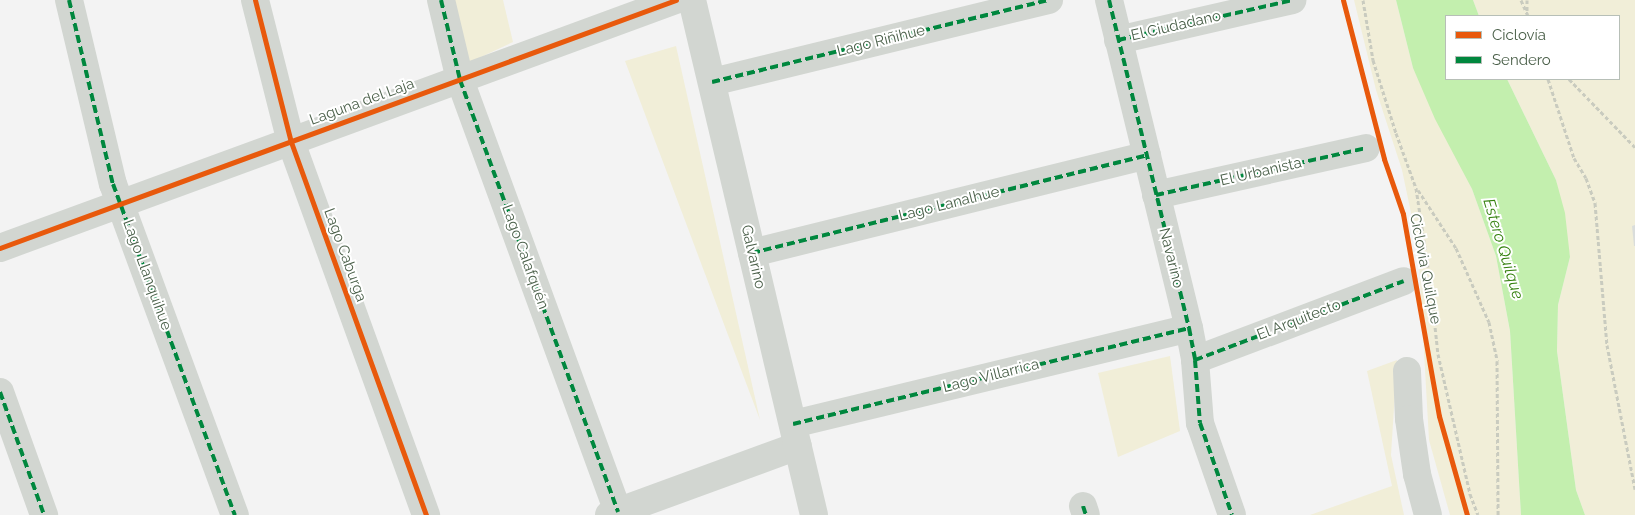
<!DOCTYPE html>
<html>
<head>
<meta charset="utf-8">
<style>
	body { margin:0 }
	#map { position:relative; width:1635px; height:515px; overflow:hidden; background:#f3f3f3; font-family:Raleway,sans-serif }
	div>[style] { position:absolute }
	.green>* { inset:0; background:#f1eed8 }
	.water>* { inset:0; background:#c3efae }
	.building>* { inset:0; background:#dadddb }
	.path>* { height:3px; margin-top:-1.5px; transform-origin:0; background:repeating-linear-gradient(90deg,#c9cbbf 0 4px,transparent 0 6.5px) }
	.minor>* { height:28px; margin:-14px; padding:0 14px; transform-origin:14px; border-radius:14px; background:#d2d6d1 }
	.tertiary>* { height:28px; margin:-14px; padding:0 14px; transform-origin:14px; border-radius:14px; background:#d2d6d1 }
	.quiet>* { height:4px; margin-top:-2px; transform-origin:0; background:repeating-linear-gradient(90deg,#00873e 0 8px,transparent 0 12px) }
	.cycleway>* { height:5px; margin:-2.5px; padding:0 2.5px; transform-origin:2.5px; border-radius:2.5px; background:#e8590c }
	span { translate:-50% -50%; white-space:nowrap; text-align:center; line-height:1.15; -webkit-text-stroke:4px #fff; paint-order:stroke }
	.street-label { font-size:15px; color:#4b604a }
	.water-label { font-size:16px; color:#34810e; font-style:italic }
	.legend { position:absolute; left:1445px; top:15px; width:175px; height:65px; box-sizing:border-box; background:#fff; border:1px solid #b7bfb7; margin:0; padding:6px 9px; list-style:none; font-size:15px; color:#4b604a }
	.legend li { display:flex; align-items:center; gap:10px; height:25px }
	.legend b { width:25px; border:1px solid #b7bfb7 }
</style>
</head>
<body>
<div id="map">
	<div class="green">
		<i style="clip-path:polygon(451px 0,503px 0,513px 42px,466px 64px)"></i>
		<i style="clip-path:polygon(1354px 0,1396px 0,1413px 68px,1472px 189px,1496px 256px,1510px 331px,1521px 515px,1450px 515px,1429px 440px,1418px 246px,1402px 170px,1376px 90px)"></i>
		<i style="clip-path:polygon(1473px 0,1635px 0,1635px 515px,1585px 515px,1576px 490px,1557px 351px,1558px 305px,1570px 257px,1556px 180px,1507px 79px,1619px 79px,1619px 16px,1479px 16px)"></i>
		<i style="clip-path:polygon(676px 46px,760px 420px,625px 61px)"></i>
		<i style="clip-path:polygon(1170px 356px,1180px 431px,1118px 457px,1098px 373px)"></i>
		<i style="clip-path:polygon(1397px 360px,1391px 455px,1404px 515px,1310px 515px,1392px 486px,1367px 371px)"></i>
	</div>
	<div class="water">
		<i style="clip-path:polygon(1396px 0,1473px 0,1479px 16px,1446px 16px,1446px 79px,1507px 79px,1556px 180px,1565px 213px,1570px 257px,1558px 305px,1557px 351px,1576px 490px,1585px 515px,1521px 515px,1510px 331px,1496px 256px,1472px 189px,1435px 119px,1413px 68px)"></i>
	</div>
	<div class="building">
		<i style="clip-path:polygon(1635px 225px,1635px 246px,1634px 246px,1632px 226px)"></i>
	</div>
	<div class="path">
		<i style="left:1363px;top:0;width:61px;rotate:80.5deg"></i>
		<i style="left:1373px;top:60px;width:77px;rotate:72.5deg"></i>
		<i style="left:1396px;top:133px;width:59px;rotate:70deg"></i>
		<i style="left:1416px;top:188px;width:80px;rotate:81.4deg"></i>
		<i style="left:1521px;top:0;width:17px;rotate:66deg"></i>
		<i style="left:1527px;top:0;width:13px;rotate:90deg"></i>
		<i style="left:1548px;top:79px;width:83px;rotate:71.8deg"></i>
		<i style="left:1574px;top:158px;width:23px;rotate:59deg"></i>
		<i style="left:1586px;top:178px;width:27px;rotate:70deg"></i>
		<i style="left:1595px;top:203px;width:143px;rotate:85.2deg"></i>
		<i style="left:1607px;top:345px;width:147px;rotate:79deg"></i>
		<i style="left:1569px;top:79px;width:95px;rotate:45.9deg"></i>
		<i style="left:1418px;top:190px;width:69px;rotate:56.8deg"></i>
		<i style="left:1456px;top:248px;width:81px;rotate:66deg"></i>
		<i style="left:1489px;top:322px;width:40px;rotate:78deg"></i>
		<i style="left:1497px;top:361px;width:154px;rotate:89.6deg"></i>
		<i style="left:1431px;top:289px;width:65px;rotate:83.9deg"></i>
		<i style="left:1438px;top:354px;width:144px;rotate:77.1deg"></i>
		<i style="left:1470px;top:494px;width:22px;rotate:69deg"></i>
	</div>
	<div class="minor">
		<i style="left:69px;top:0;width:189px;rotate:76.6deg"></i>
		<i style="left:113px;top:184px;width:353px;rotate:69.8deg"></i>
		<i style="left:255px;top:0;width:146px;rotate:75.8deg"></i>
		<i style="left:291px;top:142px;width:397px;rotate:70.1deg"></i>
		<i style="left:441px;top:0;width:82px;rotate:76.6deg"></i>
		<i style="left:460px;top:80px;width:460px;rotate:69.9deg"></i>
		<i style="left:1109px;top:0;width:338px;rotate:76.3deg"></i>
		<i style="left:1189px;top:328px;width:33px;rotate:79deg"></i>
		<i style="left:1195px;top:360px;width:63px;rotate:85.5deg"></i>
		<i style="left:1200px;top:423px;width:97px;rotate:70.8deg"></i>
		<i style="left:1118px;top:40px;width:179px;rotate:-12.9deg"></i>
		<i style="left:712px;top:82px;width:347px;rotate:-13.7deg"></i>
		<i style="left:1156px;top:195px;width:215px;rotate:-12.6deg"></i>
		<i style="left:752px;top:253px;width:407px;rotate:-13.9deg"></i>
		<i style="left:1195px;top:360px;width:223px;rotate:-20.7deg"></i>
		<i style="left:1407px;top:371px;width:48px;rotate:87.6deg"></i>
		<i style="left:1409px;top:419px;width:56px;rotate:81.7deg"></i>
		<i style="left:1417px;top:474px;width:42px;rotate:75deg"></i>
		<i style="left:0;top:392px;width:131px;rotate:70.3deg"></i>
		<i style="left:793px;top:424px;width:407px;rotate:-13.6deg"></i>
		<i style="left:1083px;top:506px;width:9px;rotate:72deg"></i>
		<i style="left:609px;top:515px;width:201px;rotate:-20.1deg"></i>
	</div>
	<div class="tertiary">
		<i style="left:692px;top:0;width:529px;rotate:76.67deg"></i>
		<i style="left:0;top:248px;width:720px;rotate:-20.15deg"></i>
	</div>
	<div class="quiet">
		<i style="left:69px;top:0;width:189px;rotate:76.6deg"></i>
		<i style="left:113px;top:184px;width:353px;rotate:69.8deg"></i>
		<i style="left:441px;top:0;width:82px;rotate:76.6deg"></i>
		<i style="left:460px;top:80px;width:460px;rotate:69.9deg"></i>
		<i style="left:1109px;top:0;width:338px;rotate:76.3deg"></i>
		<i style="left:1189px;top:328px;width:33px;rotate:79deg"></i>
		<i style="left:1195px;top:360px;width:63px;rotate:85.5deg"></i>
		<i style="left:1200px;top:423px;width:97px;rotate:70.8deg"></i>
		<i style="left:1118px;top:40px;width:179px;rotate:-12.9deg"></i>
		<i style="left:712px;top:82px;width:347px;rotate:-13.7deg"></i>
		<i style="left:1156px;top:195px;width:215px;rotate:-12.6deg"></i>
		<i style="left:752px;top:253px;width:407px;rotate:-13.9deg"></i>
		<i style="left:1195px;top:360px;width:223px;rotate:-20.7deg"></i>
		<i style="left:0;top:392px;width:131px;rotate:70.3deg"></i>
		<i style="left:793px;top:424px;width:407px;rotate:-13.6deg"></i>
		<i style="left:1083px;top:506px;width:9px;rotate:72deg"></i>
	</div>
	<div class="cycleway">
		<i style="left:255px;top:0;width:146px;rotate:75.8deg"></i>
		<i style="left:291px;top:142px;width:397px;rotate:70.1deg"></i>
		<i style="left:1343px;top:0;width:164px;rotate:75.5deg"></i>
		<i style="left:1384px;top:159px;width:58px;rotate:70.9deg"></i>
		<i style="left:1403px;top:214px;width:205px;rotate:79.9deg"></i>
		<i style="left:1439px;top:416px;width:103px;rotate:74.2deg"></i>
		<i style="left:0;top:248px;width:720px;rotate:-20.15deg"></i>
	</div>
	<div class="street-label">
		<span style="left:1176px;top:26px;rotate:-13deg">El Ciudadano</span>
		<span style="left:881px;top:41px;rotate:-14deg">Lago Riñihue</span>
		<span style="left:362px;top:102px;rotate:-20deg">Laguna del Laja</span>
		<span style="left:1261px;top:172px;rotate:-13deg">El Urbanista</span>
		<span style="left:949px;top:204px;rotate:-14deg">Lago Lanalhue</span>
		<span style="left:345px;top:255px;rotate:70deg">Lago Caburga</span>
		<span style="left:525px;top:257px;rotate:70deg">Lago Calafquén</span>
		<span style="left:753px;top:257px;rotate:77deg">Galvarino</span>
		<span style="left:1171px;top:258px;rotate:76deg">Navarino</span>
		<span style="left:1425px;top:269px;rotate:79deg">Ciclovia Quilque</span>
		<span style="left:147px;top:275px;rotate:70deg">Lago Llanquihue</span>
		<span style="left:1299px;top:320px;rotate:-21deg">El Arquitecto</span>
		<span style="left:991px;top:376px;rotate:-14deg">Lago Villarrica</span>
	</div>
	<div class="water-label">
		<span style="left:1503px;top:249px;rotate:73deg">Estero Quilque</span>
	</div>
	<ul class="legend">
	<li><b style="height:6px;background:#e8590c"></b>Ciclovía</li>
	<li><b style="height:6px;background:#00873e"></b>Sendero</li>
	</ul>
</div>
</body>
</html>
